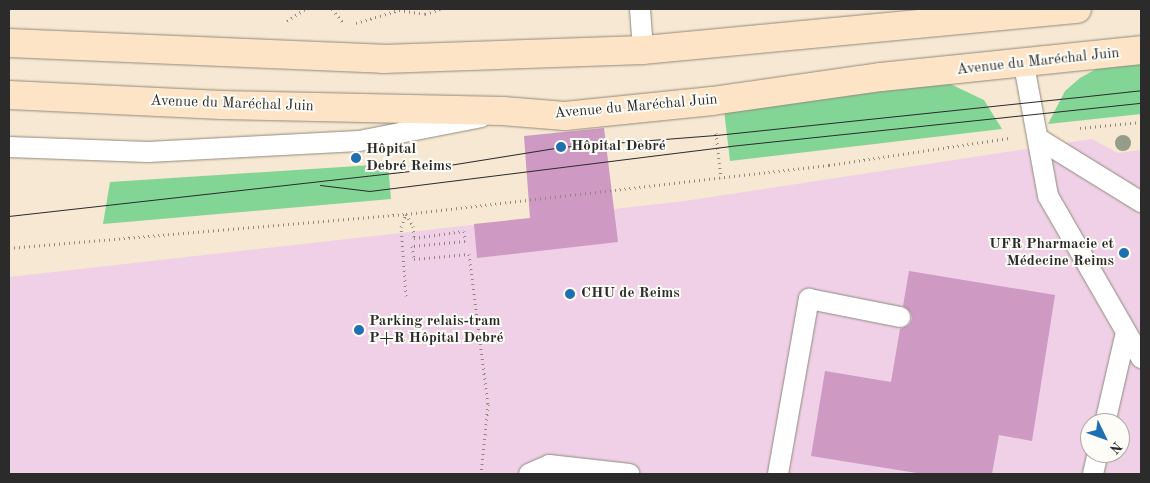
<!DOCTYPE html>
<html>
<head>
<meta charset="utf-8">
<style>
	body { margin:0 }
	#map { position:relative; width:1150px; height:483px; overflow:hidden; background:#f6e8d2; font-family:"Old Standard TT",serif }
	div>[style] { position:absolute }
	.built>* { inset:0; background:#efd0e6 }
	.green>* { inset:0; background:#83d596 }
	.building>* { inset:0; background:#ce99c2 }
	.path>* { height:3px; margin-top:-1.5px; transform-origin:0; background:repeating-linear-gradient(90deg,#908a7e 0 1px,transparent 0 5px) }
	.roads { filter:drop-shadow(0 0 1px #908a7e) drop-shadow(0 0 1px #908a7e) }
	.lane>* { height:20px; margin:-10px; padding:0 10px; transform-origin:10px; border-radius:10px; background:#fff }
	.secondary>* { height:28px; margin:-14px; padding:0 14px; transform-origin:14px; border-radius:14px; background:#fee4c6 }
	.tram>* { height:1px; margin:-0.5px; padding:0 0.5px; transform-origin:0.5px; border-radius:0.5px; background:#2b2b2b }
	.trees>* { width:16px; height:16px; margin:-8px; border-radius:50%; background:#959c88 }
	.dots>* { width:14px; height:14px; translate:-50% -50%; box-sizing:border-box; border:2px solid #fdfcf7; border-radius:50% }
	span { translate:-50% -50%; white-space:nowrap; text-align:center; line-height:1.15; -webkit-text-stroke:4px #fdfcf7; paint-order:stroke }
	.street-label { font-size:15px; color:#2b2b2b }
	.poi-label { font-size:15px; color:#2b2b2b; font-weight:700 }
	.left { translate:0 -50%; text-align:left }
	.right { translate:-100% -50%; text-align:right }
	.frame { position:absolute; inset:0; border:10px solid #2b2b2b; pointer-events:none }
	.north { position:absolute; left:1080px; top:413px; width:50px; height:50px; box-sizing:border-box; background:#fdfcf7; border:1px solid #a9a8a5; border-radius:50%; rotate:132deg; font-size:14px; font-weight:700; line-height:20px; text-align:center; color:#2b2b2b }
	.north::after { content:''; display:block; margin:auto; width:18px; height:22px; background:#1f6fb2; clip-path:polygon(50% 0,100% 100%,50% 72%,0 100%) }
</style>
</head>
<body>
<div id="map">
	<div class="built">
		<i style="clip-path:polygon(evenodd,1092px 139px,1118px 153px,1141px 150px,1141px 474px,9px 474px,9px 277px,685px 201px,1092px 139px,1090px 423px,1120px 423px,1120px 453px,1090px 453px,1090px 423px)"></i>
	</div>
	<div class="green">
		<i style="clip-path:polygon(1141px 64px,1141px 114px,1048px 124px,1065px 91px,1080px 78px,1096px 69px)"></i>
		<i style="clip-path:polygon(948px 83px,984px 100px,1002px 129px,730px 161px,724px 110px)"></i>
		<i style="clip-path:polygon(388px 164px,391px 199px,103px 224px,110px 182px)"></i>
	</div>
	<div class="building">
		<i style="clip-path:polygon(604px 128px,618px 242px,477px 258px,474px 224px,530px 218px,524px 136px)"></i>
		<i style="clip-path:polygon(909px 271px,1055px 295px,1032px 441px,999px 435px,992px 474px,923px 474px,811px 456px,825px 371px,891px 382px,900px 329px,909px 325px,912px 319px,911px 313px,903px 306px)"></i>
	</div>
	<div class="path">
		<i style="left:332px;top:9px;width:19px;rotate:51deg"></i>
		<i style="left:287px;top:21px;width:22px;rotate:-34deg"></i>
		<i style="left:356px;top:23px;width:45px;rotate:-16.8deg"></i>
		<i style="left:399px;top:10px;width:26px;rotate:9deg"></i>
		<i style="left:425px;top:14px;width:16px;rotate:-18deg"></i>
		<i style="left:1080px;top:128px;width:61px;rotate:-5.6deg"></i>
		<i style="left:716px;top:133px;width:45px;rotate:83.7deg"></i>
		<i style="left:9px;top:248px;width:398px;rotate:-4.9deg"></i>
		<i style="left:406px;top:214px;width:426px;rotate:-6.6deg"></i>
		<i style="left:829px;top:165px;width:182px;rotate:-8.5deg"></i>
		<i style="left:406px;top:296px;width:69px;rotate:-94.1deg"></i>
		<i style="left:401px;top:227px;width:14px;rotate:-69deg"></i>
		<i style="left:406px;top:214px;width:14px;rotate:60deg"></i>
		<i style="left:413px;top:226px;width:12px;rotate:85deg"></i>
		<i style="left:414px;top:238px;width:50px;rotate:-8deg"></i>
		<i style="left:464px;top:231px;width:10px;rotate:84deg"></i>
		<i style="left:465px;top:241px;width:53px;rotate:174.6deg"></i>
		<i style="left:412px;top:246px;width:13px;rotate:81deg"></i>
		<i style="left:414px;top:259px;width:55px;rotate:-5.2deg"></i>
		<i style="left:469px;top:254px;width:151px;rotate:82.8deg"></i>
		<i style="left:488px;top:404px;width:70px;rotate:95.7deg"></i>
	</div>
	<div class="roads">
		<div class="lane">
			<i style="left:640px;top:9px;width:41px;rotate:85.8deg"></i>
			<i style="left:1024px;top:65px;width:133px;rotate:79.6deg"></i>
			<i style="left:1048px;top:196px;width:187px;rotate:60.1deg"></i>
			<i style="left:1039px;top:139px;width:120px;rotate:31.7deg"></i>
			<i style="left:9px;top:147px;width:139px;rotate:2.1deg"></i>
			<i style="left:148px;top:152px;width:211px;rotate:-3deg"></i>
			<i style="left:359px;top:141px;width:124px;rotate:-11.1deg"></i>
			<i style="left:1105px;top:423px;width:93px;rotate:-77deg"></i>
			<i style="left:529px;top:474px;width:22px;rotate:-24deg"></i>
			<i style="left:549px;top:465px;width:81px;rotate:6.3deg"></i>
			<i style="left:778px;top:474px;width:178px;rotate:-80deg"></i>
			<i style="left:809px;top:299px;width:93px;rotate:11.2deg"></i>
			<i style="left:1093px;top:474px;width:22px;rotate:-77deg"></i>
		</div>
		<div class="secondary">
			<i style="left:9px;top:43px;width:374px;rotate:2.4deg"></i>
			<i style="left:383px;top:59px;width:260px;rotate:-2deg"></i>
			<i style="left:643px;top:50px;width:436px;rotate:-5.4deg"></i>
			<i style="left:9px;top:95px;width:213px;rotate:2.7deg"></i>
			<i style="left:222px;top:105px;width:281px;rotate:1.2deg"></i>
			<i style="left:503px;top:111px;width:62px;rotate:4.6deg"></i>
			<i style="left:565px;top:116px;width:148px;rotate:-5.8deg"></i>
			<i style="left:712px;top:101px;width:171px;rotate:-8.1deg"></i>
			<i style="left:881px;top:77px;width:261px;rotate:-5.9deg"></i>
		</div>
	</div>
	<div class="tram">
		<i style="left:320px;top:185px;width:50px;rotate:6.8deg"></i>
		<i style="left:370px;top:191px;width:363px;rotate:-7.1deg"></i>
		<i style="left:730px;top:146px;width:413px;rotate:-6deg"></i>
		<i style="left:9px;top:216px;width:412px;rotate:-6.4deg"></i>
		<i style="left:418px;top:170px;width:145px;rotate:-9.1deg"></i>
		<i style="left:561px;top:147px;width:155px;rotate:-4.4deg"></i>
		<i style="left:716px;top:135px;width:427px;rotate:-6deg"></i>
	</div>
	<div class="trees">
		<i style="left:1123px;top:143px"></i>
	</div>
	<div class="dots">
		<i style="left:561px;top:147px;background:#1f6fb2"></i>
		<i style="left:356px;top:158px;background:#1f6fb2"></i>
		<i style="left:1124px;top:253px;background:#1f6fb2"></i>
		<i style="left:570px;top:294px;background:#1f6fb2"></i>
		<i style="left:359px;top:330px;background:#1f6fb2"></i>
	</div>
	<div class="street-label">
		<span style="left:1038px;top:62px;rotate:-6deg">Avenue du Maréchal Juin</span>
		<span style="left:232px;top:104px;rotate:2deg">Avenue du Maréchal Juin</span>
		<span style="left:636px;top:107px;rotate:-5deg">Avenue du Maréchal Juin</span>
	</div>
	<div class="poi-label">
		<span class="left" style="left:571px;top:147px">Hôpital Debré</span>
		<span class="left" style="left:366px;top:158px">Hôpital<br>Debré Reims</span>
		<span class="right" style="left:1114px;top:253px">UFR Pharmacie et<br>Médecine Reims</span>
		<span class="left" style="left:581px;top:294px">CHU de Reims</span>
		<span class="left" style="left:369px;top:330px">Parking relais-tram<br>P+R Hôpital Debré</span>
	</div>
	<div class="frame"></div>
	<div class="north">N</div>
</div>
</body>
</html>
